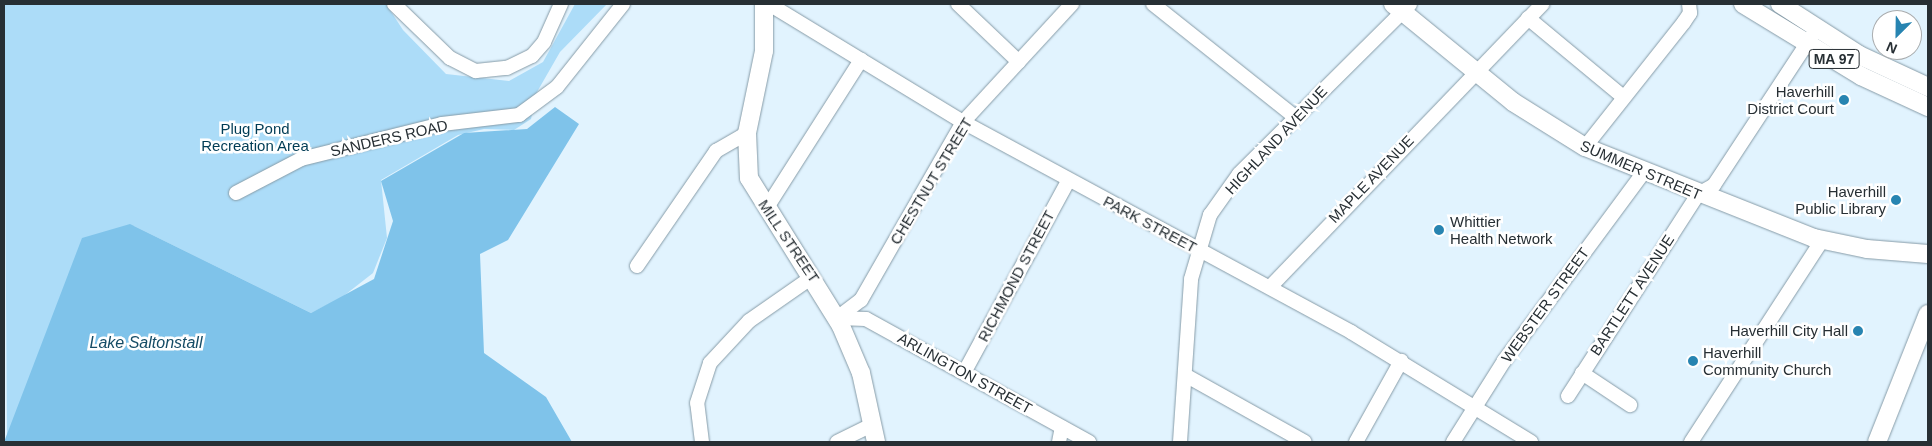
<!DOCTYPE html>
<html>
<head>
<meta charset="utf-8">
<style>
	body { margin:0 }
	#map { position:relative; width:1932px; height:446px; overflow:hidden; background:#e1f3fe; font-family:Helvetica,sans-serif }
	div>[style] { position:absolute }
	.green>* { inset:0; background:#acdcf8 }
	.water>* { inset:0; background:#7fc3ea }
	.roads { filter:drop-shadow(0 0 1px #869ba7) drop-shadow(0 0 1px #869ba7) }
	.minor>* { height:14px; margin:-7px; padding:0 7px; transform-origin:7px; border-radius:7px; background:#fff }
	.major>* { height:18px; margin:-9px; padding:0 9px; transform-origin:9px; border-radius:9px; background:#fff }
	.dots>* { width:14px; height:14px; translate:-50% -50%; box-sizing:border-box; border:2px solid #fff; border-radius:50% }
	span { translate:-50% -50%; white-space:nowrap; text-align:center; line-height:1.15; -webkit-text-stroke:5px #fff; paint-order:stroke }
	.shield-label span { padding:1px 4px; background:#fff; border:1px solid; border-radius:4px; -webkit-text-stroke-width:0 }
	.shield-label { font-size:14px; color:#272f34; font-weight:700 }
	.poi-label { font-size:15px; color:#272f34 }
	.right { translate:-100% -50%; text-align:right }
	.left { translate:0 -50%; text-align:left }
	.park-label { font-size:15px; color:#003c55 }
	.street-label { font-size:15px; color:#272f34 }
	.water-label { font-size:16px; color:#144b65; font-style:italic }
	.frame { position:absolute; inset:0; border:5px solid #272f34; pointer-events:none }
	.north { position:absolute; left:1872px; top:10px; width:50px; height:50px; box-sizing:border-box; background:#fff; border:1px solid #a9acae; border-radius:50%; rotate:203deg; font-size:14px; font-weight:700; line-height:20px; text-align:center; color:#272f34 }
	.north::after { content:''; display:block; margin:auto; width:18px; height:22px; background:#2784b1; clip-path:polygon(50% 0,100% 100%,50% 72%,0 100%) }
</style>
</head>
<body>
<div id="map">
	<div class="green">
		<i style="clip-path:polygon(4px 4px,386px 4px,403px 30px,446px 74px,509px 81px,543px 62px,575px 4px,607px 4px,560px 52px,537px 92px,531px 119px,514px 130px,484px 129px,458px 135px,381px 180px,387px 238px,373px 273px,341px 298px,311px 313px,134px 226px,119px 228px,7px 442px)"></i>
	</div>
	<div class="water">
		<i style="clip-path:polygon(555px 107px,579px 124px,508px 240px,480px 254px,484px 353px,546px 397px,572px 442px,4px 442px,82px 238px,130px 224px,311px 313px,374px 279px,393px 221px,381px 181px,464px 133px,527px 129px)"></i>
	</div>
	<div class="roads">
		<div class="minor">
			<i style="left:394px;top:4px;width:78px;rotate:44deg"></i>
			<i style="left:450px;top:58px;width:29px;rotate:27deg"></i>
			<i style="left:476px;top:71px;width:31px;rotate:-6deg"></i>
			<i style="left:507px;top:68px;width:28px;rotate:-26deg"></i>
			<i style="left:532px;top:56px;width:18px;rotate:-49deg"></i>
			<i style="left:544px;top:42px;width:42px;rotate:-65.9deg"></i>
			<i style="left:769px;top:4px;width:227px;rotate:31.3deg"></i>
			<i style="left:963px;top:122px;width:441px;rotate:28.4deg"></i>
			<i style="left:1351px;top:332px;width:211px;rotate:31.4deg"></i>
			<i style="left:958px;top:4px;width:84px;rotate:43.6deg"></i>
			<i style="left:1153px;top:4px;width:181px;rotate:38.5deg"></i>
			<i style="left:1528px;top:18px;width:124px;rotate:39.7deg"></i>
			<i style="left:1585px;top:147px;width:159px;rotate:-51.6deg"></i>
			<i style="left:1684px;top:22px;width:11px;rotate:-56deg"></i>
			<i style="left:1690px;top:13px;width:9px;rotate:-96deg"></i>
			<i style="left:236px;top:193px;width:73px;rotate:-27.6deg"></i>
			<i style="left:301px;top:159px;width:145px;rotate:-13.9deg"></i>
			<i style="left:442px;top:124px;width:78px;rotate:-6.7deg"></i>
			<i style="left:519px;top:115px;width:47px;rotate:-36.4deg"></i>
			<i style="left:557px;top:87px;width:106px;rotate:-51.5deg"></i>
			<i style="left:766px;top:209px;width:177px;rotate:-57.5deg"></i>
			<i style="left:637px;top:266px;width:140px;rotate:-55.5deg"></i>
			<i style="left:716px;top:151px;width:36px;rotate:-30deg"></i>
			<i style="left:1270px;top:287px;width:393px;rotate:-46.1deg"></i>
			<i style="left:837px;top:318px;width:30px;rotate:-37deg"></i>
			<i style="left:861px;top:300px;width:205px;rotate:-60.2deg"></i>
			<i style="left:963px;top:122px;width:161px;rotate:-47.3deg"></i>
			<i style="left:837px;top:318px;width:29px;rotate:2deg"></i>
			<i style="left:866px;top:319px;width:255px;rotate:28.9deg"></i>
			<i style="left:965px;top:371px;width:216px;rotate:-61.5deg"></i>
			<i style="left:1582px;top:373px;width:58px;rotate:33.7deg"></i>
			<i style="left:1185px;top:375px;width:137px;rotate:29.2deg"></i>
			<i style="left:1568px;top:396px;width:240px;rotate:-57.2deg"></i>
			<i style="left:1698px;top:194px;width:18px;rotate:-29deg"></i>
			<i style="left:1714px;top:185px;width:178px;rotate:-56.7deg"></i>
			<i style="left:702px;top:442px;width:39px;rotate:-97deg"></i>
			<i style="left:697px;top:403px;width:42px;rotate:-72deg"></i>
			<i style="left:710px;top:363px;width:57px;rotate:-47.1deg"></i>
			<i style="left:749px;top:321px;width:77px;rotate:-34.9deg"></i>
			<i style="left:837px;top:442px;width:39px;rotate:-26deg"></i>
			<i style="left:1059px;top:442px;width:15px;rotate:-79deg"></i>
			<i style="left:1180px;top:442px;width:163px;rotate:-86.1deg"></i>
			<i style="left:1191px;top:279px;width:67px;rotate:-73.5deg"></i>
			<i style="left:1210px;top:215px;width:50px;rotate:-54.7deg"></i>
			<i style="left:1239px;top:174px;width:241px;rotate:-44.8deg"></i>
			<i style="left:1356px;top:442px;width:93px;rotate:-60.9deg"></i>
			<i style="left:1453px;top:442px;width:96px;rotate:-57.8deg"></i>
			<i style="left:1504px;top:361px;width:235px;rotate:-53.5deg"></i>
			<i style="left:1691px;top:442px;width:241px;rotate:-57deg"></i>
		</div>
		<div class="major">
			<i style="left:764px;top:4px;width:47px;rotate:90deg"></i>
			<i style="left:764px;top:51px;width:84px;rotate:101.7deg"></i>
			<i style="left:747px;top:133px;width:45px;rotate:87.5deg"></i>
			<i style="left:749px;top:178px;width:174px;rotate:58.1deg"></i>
			<i style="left:841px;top:326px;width:51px;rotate:66.9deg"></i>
			<i style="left:861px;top:373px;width:71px;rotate:77.7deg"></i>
			<i style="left:1393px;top:4px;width:155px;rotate:39.2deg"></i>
			<i style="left:1513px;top:102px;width:85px;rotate:32deg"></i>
			<i style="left:1585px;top:147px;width:246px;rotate:21.7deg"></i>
			<i style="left:1814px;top:238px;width:54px;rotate:11.7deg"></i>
			<i style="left:1867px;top:249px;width:61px;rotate:4.7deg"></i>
			<i style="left:1743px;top:4px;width:138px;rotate:31.4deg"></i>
			<i style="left:1861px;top:76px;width:74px;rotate:24.8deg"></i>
			<i style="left:1780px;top:4px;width:94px;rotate:32.8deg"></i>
			<i style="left:1859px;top:55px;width:76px;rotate:24.9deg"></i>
			<i style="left:1877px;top:442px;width:138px;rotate:-68.3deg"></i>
		</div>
	</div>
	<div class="dots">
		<i style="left:1844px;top:100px;background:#2784b1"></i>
		<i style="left:1896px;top:200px;background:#2784b1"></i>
		<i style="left:1439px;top:230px;background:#2784b1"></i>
		<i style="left:1858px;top:331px;background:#2784b1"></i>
		<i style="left:1693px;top:361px;background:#2784b1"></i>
	</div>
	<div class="shield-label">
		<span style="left:1834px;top:59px">MA 97</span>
	</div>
	<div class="poi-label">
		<span class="right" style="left:1834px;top:100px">Haverhill<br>District Court</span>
		<span class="right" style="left:1886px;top:200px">Haverhill<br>Public Library</span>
		<span class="left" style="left:1450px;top:230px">Whittier<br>Health Network</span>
		<span class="right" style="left:1848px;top:331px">Haverhill City Hall</span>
		<span class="left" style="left:1703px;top:361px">Haverhill<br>Community Church</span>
	</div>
	<div class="park-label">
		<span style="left:255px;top:137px">Plug Pond<br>Recreation Area</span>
	</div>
	<div class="street-label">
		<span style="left:389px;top:138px;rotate:-13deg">SANDERS ROAD</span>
		<span style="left:1276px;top:140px;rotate:-47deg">HIGHLAND AVENUE</span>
		<span style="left:1641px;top:170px;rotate:23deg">SUMMER STREET</span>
		<span style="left:1371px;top:179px;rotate:-46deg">MAPLE AVENUE</span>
		<span style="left:931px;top:181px;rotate:-59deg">CHESTNUT STREET</span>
		<span style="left:1150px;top:224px;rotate:28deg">PARK STREET</span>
		<span style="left:789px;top:241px;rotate:56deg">MILL STREET</span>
		<span style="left:1016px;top:276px;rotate:-62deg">RICHMOND STREET</span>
		<span style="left:1632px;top:295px;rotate:-57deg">BARTLETT AVENUE</span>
		<span style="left:1545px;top:305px;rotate:-54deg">WEBSTER STREET</span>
		<span style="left:965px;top:373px;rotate:29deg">ARLINGTON STREET</span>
	</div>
	<div class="water-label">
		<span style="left:146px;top:343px">Lake Saltonstall</span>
	</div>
	<div class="frame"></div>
	<div class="north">N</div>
</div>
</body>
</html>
